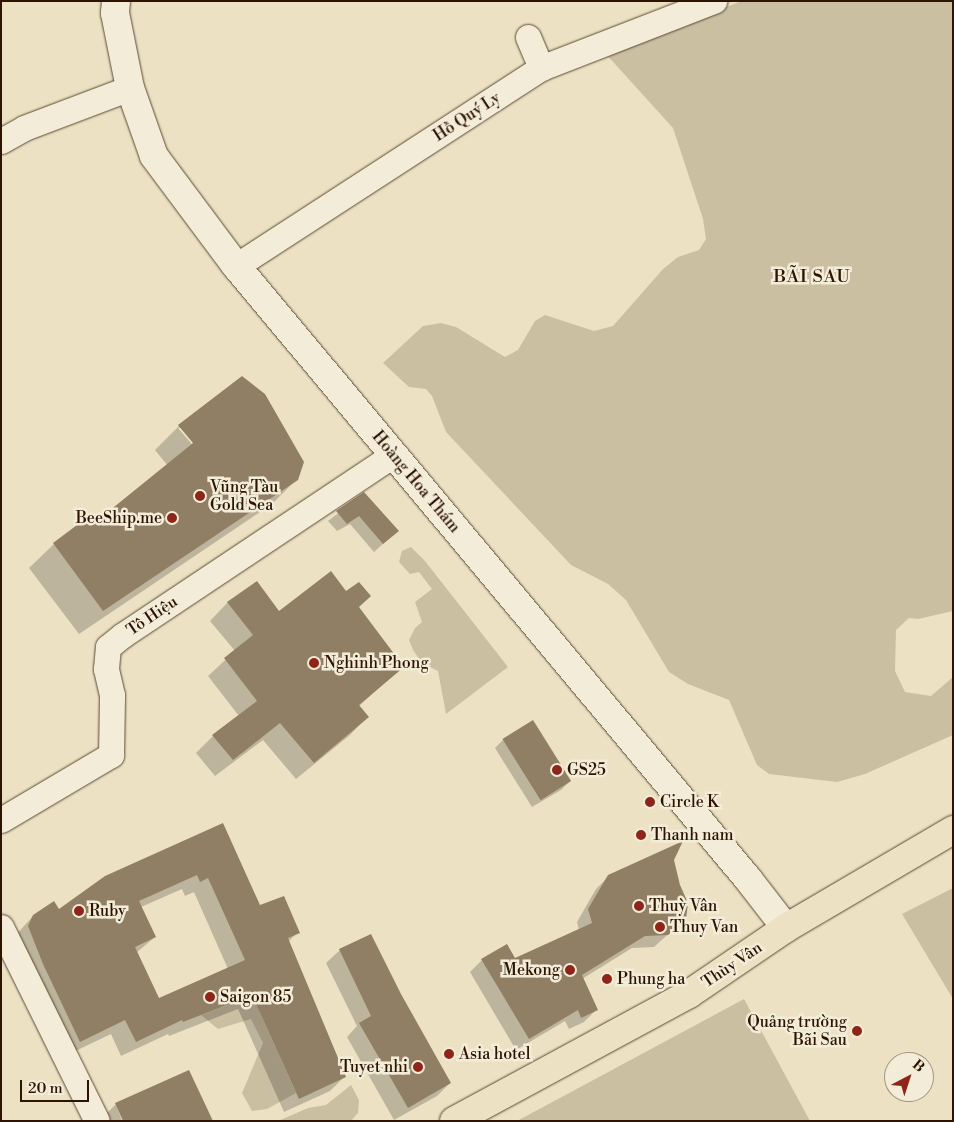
<!DOCTYPE html>
<html>
<head>
<meta charset="utf-8">
<style>
	body { margin:0 }
	#map { position:relative; width:954px; height:1122px; overflow:hidden; background:#ece2c3; font-family:"Libre Bodoni",serif }
	div>[style] { position:absolute }
	.green>* { inset:0; background:#cbbfa2 }
	.shadow>* { inset:0; background:#0003 }
	.building>* { inset:0; background:#907f65; transform-origin:0 0 }
	.roads { filter:drop-shadow(0 0 1px #5c4831) drop-shadow(0 0 1px #5c4831) }
	.minor>* { height:25px; margin:-12.5px; padding:0 12.5px; transform-origin:12.5px; border-radius:12.5px; background:#f3ecd8 }
	.secondary>* { height:28px; margin:-14px; padding:0 14px; transform-origin:14px; border-radius:14px; background:#f3ecd8 }
	.primary>* { height:28px; margin:-14px; padding:0 14px; transform-origin:14px; border-radius:14px; background:#ece2c3 }
	.dots>* { width:14px; height:14px; translate:-50% -50%; box-sizing:border-box; border:2px solid #f3ecd8; border-radius:50% }
	span { translate:-50% -50%; white-space:nowrap; text-align:center; line-height:1.15; -webkit-text-stroke:5px #f3ecd8; paint-order:stroke }
	.street-label { font-size:16px; color:#2c1400 }
	.poi-label { font-size:16px; color:#2c1400 }
	.left { translate:0 -50%; text-align:left }
	.right { translate:-100% -50%; text-align:right }
	.neighbourhood-label { font-size:18px; color:#2c1400; letter-spacing:1px }
	.frame { position:absolute; inset:0; border:2px solid #2c1400; pointer-events:none }
	.north { position:absolute; left:884px; top:1052px; width:50px; height:50px; box-sizing:border-box; background:#f3ecd8; border:1px solid #a39682; border-radius:50%; rotate:40deg; font-size:14px; font-weight:700; line-height:20px; text-align:center; color:#2c1400 }
	.north::after { content:''; display:block; margin:auto; width:18px; height:22px; background:#8f2418; clip-path:polygon(50% 0,100% 100%,50% 72%,0 100%) }
	.scale { position:absolute; left:20px; top:1080px; width:69px; height:22px; box-sizing:border-box; border:2px solid #2c1400; border-top:0; padding-left:6px; font-size:15px; line-height:18px; white-space:nowrap; color:#2c1400; -webkit-text-stroke:4px #f3ecd8; paint-order:stroke }
</style>
</head>
<body>
<div id="map">
	<div class="green">
		<i style="clip-path:polygon(742px 1px,953px 1px,953px 611px,918px 619px,909px 618px,896px 630px,895px 671px,905px 692px,931px 696px,953px 677px,953px 735px,865px 774px,837px 782px,769px 774px,757px 765px,729px 700px,688px 684px,669px 672px,626px 600px,608px 584px,571px 565px,446px 432px,432px 396px,426px 389px,409px 387px,383px 363px,423px 326px,441px 323px,456px 327px,505px 357px,518px 350px,535px 321px,545px 315px,594px 331px,613px 326px,663px 269px,678px 257px,699px 250px,706px 239px,703px 219px,673px 128px,605px 53px)"></i>
		<i style="clip-path:polygon(411px 547px,425px 561px,508px 667px,446px 714px,438px 671px,422px 663px,413px 650px,409px 640px,415px 628px,422px 622px,415px 602px,432px 589px,419px 572px,410px 574px,399px 562px,402px 551px)"></i>
		<i style="clip-path:polygon(953px 888px,953px 999px,902px 914px)"></i>
		<i style="clip-path:polygon(269px 989px,260px 1013px,296px 1093px,267px 1109px,252px 1111px,242px 1093px,263px 1043px,251px 1019px,218px 1029px,201px 1015px)"></i>
		<i style="clip-path:polygon(744px 999px,810px 1121px,517px 1121px,705px 1020px)"></i>
		<i style="clip-path:polygon(351px 1085px,359px 1100px,358px 1113px,351px 1121px,278px 1121px,308px 1108px,326px 1105px)"></i>
	</div>
	<div class="shadow">
		<i style="clip-path:polygon(evenodd,242px 378px,297px 479px,272px 504px,79px 634px,29px 568px,54px 544px,98px 522px,168px 466px,155px 450px,179px 426px,242px 378px,178px 428px,182px 428px,198px 447px,196px 449px,178px 428px)"></i>
		<i style="clip-path:polygon(363px 494px,397px 531px,374px 552px,350px 524px,337px 531px,328px 521px)"></i>
		<i style="clip-path:polygon(257px 583px,279px 613px,358px 607px,402px 667px,358px 707px,367px 717px,350px 735px,296px 779px,263px 740px,215px 776px,196px 753px,213px 736px,239px 716px,208px 676px,235px 651px,210px 621px,227px 603px)"></i>
		<i style="clip-path:polygon(503px 740px,570px 781px,561px 790px,532px 807px,495px 748px)"></i>
		<i style="clip-path:polygon(evenodd,222px 824px,260px 907px,298px 932px,288px 942px,345px 1076px,330px 1091px,284px 1112px,238px 1009px,169px 1036px,168px 1034px,121px 1056px,111px 1034px,65px 1056px,15px 936px,33px 916px,59px 911px,222px 824px,182px 889px,185px 896px,194px 892px,228px 969px,159px 1000px,136px 953px,155px 937px,141px 907px,182px 889px)"></i>
		<i style="clip-path:polygon(673px 860px,684px 920px,654px 947px,632px 948px,582px 979px,596px 1010px,584px 1022px,569px 1029px,565px 1021px,516px 1050px,470px 972px,482px 960px,514px 960px,579px 930px,577px 922px,596px 889px,609px 876px)"></i>
		<i style="clip-path:polygon(370px 935px,400px 994px,450px 1083px,437px 1096px,394px 1120px,347px 1037px,357px 1026px,326px 963px,340px 950px)"></i>
		<i style="clip-path:polygon(116px 1104px,122px 1121px,99px 1121px)"></i>
	</div>
	<div class="building">
		<i style="clip-path:polygon(242px 376px,265px 394px,304px 462px,298px 480px,103px 611px,53px 543px,93px 513px,98px 520px,193px 443px,178px 425px)"></i>
		<i style="clip-path:polygon(364px 492px,399px 531px,383px 544px,359px 516px,347px 524px,336px 511px)"></i>
		<i style="clip-path:polygon(331px 571px,346px 591px,359px 582px,371px 596px,359px 607px,404px 667px,359px 705px,369px 717px,314px 763px,280px 723px,233px 760px,212px 735px,257px 701px,224px 658px,253px 635px,227px 602px,257px 581px,279px 611px)"></i>
		<i style="left:533px;top:720px;width:72px;height:36px;rotate:58deg"></i>
		<i style="clip-path:polygon(evenodd,223px 823px,260px 905px,284px 896px,300px 933px,288px 938px,346px 1077px,299px 1099px,252px 995px,183px 1022px,182px 1020px,136px 1042px,125px 1020px,80px 1042px,43px 964px,28px 926px,33px 915px,54px 901px,59px 909px,105px 876px,223px 823px,197px 875px,200px 882px,208px 878px,245px 960px,159px 998px,135px 947px,156px 937px,139px 901px,197px 875px)"></i>
		<i style="clip-path:polygon(683px 841px,674px 860px,680px 885px,688px 903px,686px 920px,668px 935px,645px 936px,582px 975px,598px 1010px,581px 1018px,578px 1010px,529px 1039px,481px 959px,507px 944px,515px 958px,592px 923px,588px 909px,608px 875px)"></i>
		<i style="clip-path:polygon(371px 934px,401px 994px,451px 1083px,408px 1108px,359px 1023px,371px 1016px,339px 949px)"></i>
		<i style="clip-path:polygon(189px 1070px,213px 1121px,123px 1121px,115px 1103px)"></i>
	</div>
	<div class="roads">
		<div class="minor">
			<i style="left:528px;top:37px;width:34px;rotate:67deg"></i>
			<i style="left:1px;top:141px;width:26px;rotate:-29deg"></i>
			<i style="left:24px;top:128px;width:113px;rotate:-20.7deg"></i>
			<i style="left:236px;top:266px;width:364px;rotate:-33deg"></i>
			<i style="left:541px;top:68px;width:186px;rotate:-21.2deg"></i>
			<i style="left:1px;top:820px;width:128px;rotate:-30.6deg"></i>
			<i style="left:111px;top:755px;width:60px;rotate:-89deg"></i>
			<i style="left:112px;top:695px;width:27px;rotate:-103deg"></i>
			<i style="left:106px;top:669px;width:22px;rotate:-85deg"></i>
			<i style="left:108px;top:647px;width:19px;rotate:-39deg"></i>
			<i style="left:123px;top:635px;width:324px;rotate:-33.7deg"></i>
			<i style="left:1px;top:927px;width:216px;rotate:63.7deg"></i>
		</div>
		<div class="secondary">
			<i style="left:116px;top:1px;width:12px;rotate:95deg"></i>
			<i style="left:115px;top:13px;width:76px;rotate:78.7deg"></i>
			<i style="left:130px;top:88px;width:72px;rotate:70.6deg"></i>
			<i style="left:154px;top:156px;width:137px;rotate:53.3deg"></i>
			<i style="left:236px;top:266px;width:799px;rotate:50.13deg"></i>
			<i style="left:748px;top:879px;width:62px;rotate:52.2deg"></i>
		</div>
		<div class="primary">
			<i style="left:454px;top:1121px;width:267px;rotate:-28.4deg"></i>
			<i style="left:689px;top:994px;width:117px;rotate:-34.2deg"></i>
			<i style="left:786px;top:928px;width:194px;rotate:-30.4deg"></i>
		</div>
	</div>
	<div class="dots">
		<i style="left:200px;top:496px;background:#8f2418"></i>
		<i style="left:172px;top:518px;background:#8f2418"></i>
		<i style="left:314px;top:663px;background:#8f2418"></i>
		<i style="left:557px;top:770px;background:#8f2418"></i>
		<i style="left:650px;top:802px;background:#8f2418"></i>
		<i style="left:641px;top:835px;background:#8f2418"></i>
		<i style="left:639px;top:906px;background:#8f2418"></i>
		<i style="left:79px;top:911px;background:#8f2418"></i>
		<i style="left:660px;top:927px;background:#8f2418"></i>
		<i style="left:570px;top:970px;background:#8f2418"></i>
		<i style="left:607px;top:979px;background:#8f2418"></i>
		<i style="left:210px;top:997px;background:#8f2418"></i>
		<i style="left:857px;top:1031px;background:#8f2418"></i>
		<i style="left:449px;top:1054px;background:#8f2418"></i>
		<i style="left:418px;top:1067px;background:#8f2418"></i>
	</div>
	<div class="street-label">
		<span style="left:467px;top:117px;rotate:-33deg">Hồ Quý Ly</span>
		<span style="left:416px;top:482px;rotate:50deg">Hoàng Hoa Thám</span>
		<span style="left:152px;top:616px;rotate:-34deg">Tô Hiệu</span>
		<span style="left:732px;top:965px;rotate:-34deg">Thùy Vân</span>
	</div>
	<div class="poi-label">
		<span class="left" style="left:210px;top:496px">Vũng Tàu<br>Gold Sea</span>
		<span class="right" style="left:162px;top:518px">BeeShip.me</span>
		<span class="left" style="left:324px;top:663px">Nghinh Phong</span>
		<span class="left" style="left:567px;top:770px">GS25</span>
		<span class="left" style="left:660px;top:802px">Circle K</span>
		<span class="left" style="left:651px;top:835px">Thanh nam</span>
		<span class="left" style="left:649px;top:906px">Thuỳ Vân</span>
		<span class="left" style="left:89px;top:911px">Ruby</span>
		<span class="left" style="left:670px;top:927px">Thuy Van</span>
		<span class="right" style="left:560px;top:970px">Mekong</span>
		<span class="left" style="left:617px;top:979px">Phung ha</span>
		<span class="left" style="left:220px;top:997px">Saigon 85</span>
		<span class="right" style="left:847px;top:1031px">Quảng trường<br>Bãi Sau</span>
		<span class="left" style="left:459px;top:1054px">Asia hotel</span>
		<span class="right" style="left:408px;top:1067px">Tuyet nhi</span>
	</div>
	<div class="neighbourhood-label">
		<span style="left:812px;top:277px">BÃI SAU</span>
	</div>
	<div class="frame"></div>
	<div class="north">B</div>
	<div class="scale">20 m</div>
</div>
</body>
</html>
